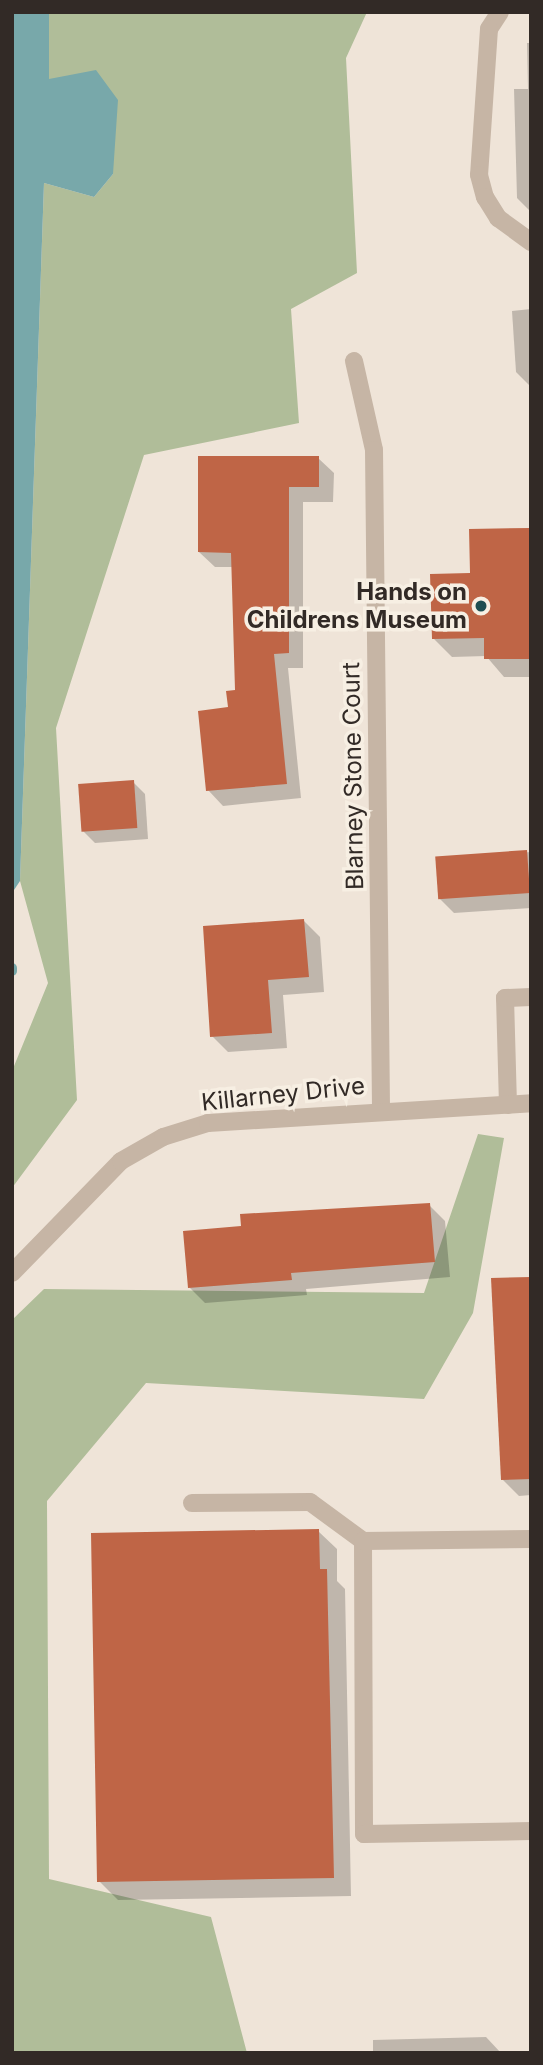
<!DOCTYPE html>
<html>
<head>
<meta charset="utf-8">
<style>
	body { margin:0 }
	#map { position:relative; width:543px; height:2065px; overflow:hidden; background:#efe4d8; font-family:Inter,sans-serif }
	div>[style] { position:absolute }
	.green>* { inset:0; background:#b0bd99 }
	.water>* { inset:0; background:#78a8aa }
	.shadow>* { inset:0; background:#0003 }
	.stream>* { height:10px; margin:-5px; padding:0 5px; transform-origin:5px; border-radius:5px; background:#78a8aa }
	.building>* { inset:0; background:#bf6546; transform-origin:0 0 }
	.service>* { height:18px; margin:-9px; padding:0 9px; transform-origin:9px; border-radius:9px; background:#c6b5a5 }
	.minor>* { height:18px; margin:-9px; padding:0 9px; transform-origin:9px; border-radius:9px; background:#c6b5a5 }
	.dots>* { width:19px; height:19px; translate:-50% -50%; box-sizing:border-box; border:4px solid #f7efe3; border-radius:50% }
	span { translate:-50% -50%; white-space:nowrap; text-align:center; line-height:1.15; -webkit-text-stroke:7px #f7efe3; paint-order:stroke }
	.poi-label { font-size:24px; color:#322a26; font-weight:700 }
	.right { translate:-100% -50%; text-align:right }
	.street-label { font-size:24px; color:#322a26 }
	.frame { position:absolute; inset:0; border:14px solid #322a26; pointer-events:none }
</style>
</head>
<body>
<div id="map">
	<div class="green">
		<i style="clip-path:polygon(49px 12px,367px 12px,346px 58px,357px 273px,291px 309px,299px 423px,144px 455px,56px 728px,77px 1100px,12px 1188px,12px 1071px,48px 983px,20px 881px,44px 183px,94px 197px,113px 174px,49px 79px)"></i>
		<i style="clip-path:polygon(478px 1134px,504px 1138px,473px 1313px,424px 1399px,146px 1383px,47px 1501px,49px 1879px,211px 1917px,247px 2053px,12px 2053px,12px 1320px,44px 1289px,424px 1293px)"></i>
	</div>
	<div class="water">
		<i style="clip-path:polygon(12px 12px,49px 12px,49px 79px,96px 70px,118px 100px,113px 174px,94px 197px,44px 183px,20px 881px,12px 893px)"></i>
	</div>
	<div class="shadow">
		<i style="clip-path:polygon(527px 43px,531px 43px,531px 212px,517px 198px,514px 89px,528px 89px)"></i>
		<i style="clip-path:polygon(531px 309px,531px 387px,516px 372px,512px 311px)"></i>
		<i style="clip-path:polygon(318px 458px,334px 473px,333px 502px,303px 502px,303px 668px,288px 668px,301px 798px,223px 806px,208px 790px,237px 692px,233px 567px,215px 567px,199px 552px)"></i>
		<i style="clip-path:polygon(531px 530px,531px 677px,504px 677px,486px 656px,452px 657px,433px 638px)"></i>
		<i style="clip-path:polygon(133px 782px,145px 794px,148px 839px,95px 843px,83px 831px)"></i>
		<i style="clip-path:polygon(531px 852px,531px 908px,454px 913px,440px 899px,436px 859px)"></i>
		<i style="clip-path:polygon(304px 921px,320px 937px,324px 992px,283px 995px,287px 1048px,228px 1052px,212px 1036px)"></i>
		<i style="clip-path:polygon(429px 1205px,445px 1221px,450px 1277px,306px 1289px,307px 1295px,205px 1303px,189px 1287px)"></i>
		<i style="clip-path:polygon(531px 1278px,531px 1495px,519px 1496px,503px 1480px)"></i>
		<i style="clip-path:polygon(318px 1531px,337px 1549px,337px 1581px,345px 1589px,351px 1896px,118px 1900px,99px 1881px)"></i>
		<i style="clip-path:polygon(486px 2037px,501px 2053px,373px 2053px,373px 2040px)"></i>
	</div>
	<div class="stream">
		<i style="left:12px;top:968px;width:3px;rotate:90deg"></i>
	</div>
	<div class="building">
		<i style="clip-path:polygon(198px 456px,319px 456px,319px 487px,289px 487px,289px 653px,274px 654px,287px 784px,206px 791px,198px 711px,228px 707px,226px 691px,235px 690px,231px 553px,198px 552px)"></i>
		<i style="clip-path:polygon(531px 528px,531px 659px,484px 659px,484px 638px,432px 639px,430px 574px,470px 573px,469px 529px)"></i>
		<i style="left:134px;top:780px;width:48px;height:56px;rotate:86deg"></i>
		<i style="left:527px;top:850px;width:43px;height:92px;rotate:86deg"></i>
		<i style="clip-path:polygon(304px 919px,309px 977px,268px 980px,272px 1033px,210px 1037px,203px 926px)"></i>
		<i style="clip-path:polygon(430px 1203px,435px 1262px,291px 1273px,292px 1280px,188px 1288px,183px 1231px,241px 1226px,240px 1214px)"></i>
		<i style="clip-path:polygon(531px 1277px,531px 1479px,501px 1480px,491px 1278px)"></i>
		<i style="clip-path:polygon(319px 1529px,320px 1569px,327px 1569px,334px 1878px,97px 1882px,91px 1533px)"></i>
	</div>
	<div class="service">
		<i style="left:500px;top:12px;width:20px;rotate:123deg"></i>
		<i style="left:489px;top:29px;width:146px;rotate:93.9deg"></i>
		<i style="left:479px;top:175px;width:23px;rotate:75deg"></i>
		<i style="left:485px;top:197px;width:25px;rotate:58deg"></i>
		<i style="left:498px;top:218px;width:41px;rotate:36deg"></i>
		<i style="left:508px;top:1105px;width:107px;rotate:-91.6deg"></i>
		<i style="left:505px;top:998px;width:26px;rotate:-2deg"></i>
		<i style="left:192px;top:1503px;width:118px;rotate:-0.5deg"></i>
		<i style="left:310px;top:1502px;width:66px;rotate:36.3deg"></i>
		<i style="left:363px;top:1541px;width:293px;rotate:89.8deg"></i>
		<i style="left:364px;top:1834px;width:167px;rotate:-1deg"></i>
		<i style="left:363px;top:1541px;width:168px;rotate:-0.7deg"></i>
	</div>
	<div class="minor">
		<i style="left:354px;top:361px;width:91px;rotate:77.3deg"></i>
		<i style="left:374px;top:450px;width:659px;rotate:89.39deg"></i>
		<i style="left:12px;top:1273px;width:156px;rotate:-45.8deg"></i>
		<i style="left:121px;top:1161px;width:48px;rotate:-29.7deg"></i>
		<i style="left:163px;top:1137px;width:47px;rotate:-17.3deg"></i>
		<i style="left:208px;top:1123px;width:324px;rotate:-3.5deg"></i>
	</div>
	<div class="dots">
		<i style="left:481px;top:606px;background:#1e4d51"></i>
	</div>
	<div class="poi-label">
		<span class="right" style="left:467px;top:606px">Hands on<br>Childrens Museum</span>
	</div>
	<div class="street-label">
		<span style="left:353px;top:776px;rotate:-91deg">Blarney Stone Court</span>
		<span style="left:283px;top:1094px;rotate:-6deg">Killarney Drive</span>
	</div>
	<div class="frame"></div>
</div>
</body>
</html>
